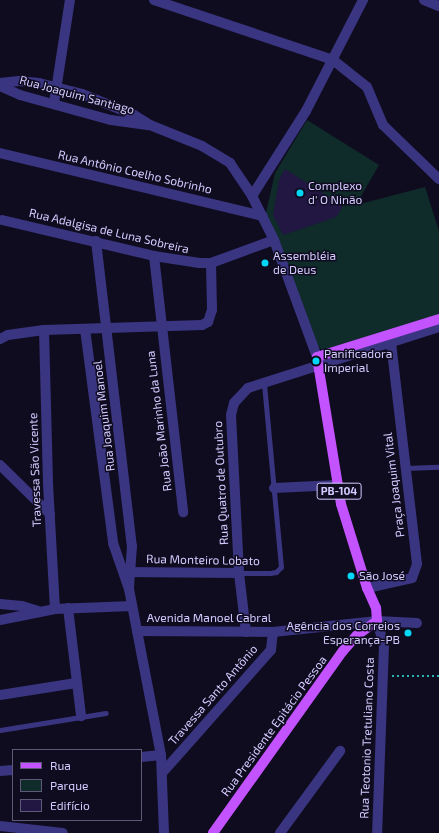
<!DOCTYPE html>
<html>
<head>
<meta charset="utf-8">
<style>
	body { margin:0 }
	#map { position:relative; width:439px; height:833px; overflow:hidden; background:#100c20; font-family:"Exo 2",sans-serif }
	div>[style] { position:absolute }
	.green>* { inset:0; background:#0f2b2a }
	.building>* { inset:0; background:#211742 }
	.path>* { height:2px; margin-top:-1px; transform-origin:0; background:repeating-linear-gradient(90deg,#29b5b0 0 2px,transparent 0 5px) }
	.service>* { height:5px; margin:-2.5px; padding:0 2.5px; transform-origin:2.5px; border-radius:2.5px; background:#3a3581 }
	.minor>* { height:10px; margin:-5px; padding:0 5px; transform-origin:5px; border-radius:5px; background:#3a3581 }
	.primary>* { height:10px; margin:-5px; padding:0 5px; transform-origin:5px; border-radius:5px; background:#c352ff }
	.dots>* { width:11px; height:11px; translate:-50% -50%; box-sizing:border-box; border:2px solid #100c20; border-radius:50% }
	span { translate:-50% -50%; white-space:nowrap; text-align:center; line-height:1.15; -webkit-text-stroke:3px #100c20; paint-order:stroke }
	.shield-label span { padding:1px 3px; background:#100c20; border:1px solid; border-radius:3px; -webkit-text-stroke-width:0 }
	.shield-label { font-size:11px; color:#d3cbff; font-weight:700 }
	.street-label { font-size:12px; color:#d3cbff }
	.poi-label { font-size:12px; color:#d3cbff }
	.left { translate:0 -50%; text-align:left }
	.right { translate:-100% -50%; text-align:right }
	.legend { position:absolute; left:12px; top:749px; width:130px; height:72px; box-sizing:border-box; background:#100c20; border:1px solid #5e5879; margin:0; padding:5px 7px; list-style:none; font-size:12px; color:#d3cbff }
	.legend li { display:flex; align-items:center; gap:8px; height:20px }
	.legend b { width:20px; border:1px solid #5e5879 }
</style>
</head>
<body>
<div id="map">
	<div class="green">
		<i style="clip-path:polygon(307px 120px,379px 165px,356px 205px,425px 187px,439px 231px,439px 316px,322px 350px,311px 338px,265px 217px,275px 173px)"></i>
	</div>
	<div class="building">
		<i style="clip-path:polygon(285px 169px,343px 206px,336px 217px,283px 235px,273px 215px,279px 180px)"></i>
	</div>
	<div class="path">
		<i style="left:392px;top:676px;width:47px"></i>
	</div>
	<div class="service">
		<i style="left:405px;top:468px;width:34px;rotate:-2deg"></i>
		<i style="left:239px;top:573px;width:31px"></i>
		<i style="left:270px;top:573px;width:6px;rotate:-9deg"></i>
		<i style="left:276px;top:572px;width:7px;rotate:-45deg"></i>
		<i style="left:281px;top:567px;width:185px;rotate:-95.3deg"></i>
		<i style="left:0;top:730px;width:107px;rotate:-9.1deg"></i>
	</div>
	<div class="minor">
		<i style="left:154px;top:0;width:189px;rotate:18.5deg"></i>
		<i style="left:333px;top:60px;width:43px;rotate:38.5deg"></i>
		<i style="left:367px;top:87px;width:41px;rotate:67.2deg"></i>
		<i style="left:383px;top:125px;width:78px;rotate:44deg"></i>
		<i style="left:424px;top:0;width:16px;rotate:22deg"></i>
		<i style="left:0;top:83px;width:19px;rotate:-6deg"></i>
		<i style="left:19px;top:81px;width:20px;rotate:6deg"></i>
		<i style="left:39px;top:83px;width:44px;rotate:14.3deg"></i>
		<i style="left:82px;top:94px;width:56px;rotate:22deg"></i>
		<i style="left:134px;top:115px;width:19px;rotate:32deg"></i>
		<i style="left:150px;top:125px;width:56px;rotate:22deg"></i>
		<i style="left:202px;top:146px;width:33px;rotate:31deg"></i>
		<i style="left:230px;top:163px;width:40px;rotate:56deg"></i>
		<i style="left:252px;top:196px;width:49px;rotate:63.4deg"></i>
		<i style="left:274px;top:240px;width:125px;rotate:69.8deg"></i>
		<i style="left:0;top:86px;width:22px;rotate:24deg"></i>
		<i style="left:20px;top:95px;width:94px;rotate:15.4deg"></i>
		<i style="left:111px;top:120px;width:37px;rotate:8deg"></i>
		<i style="left:54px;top:103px;width:104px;rotate:-81.2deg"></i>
		<i style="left:0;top:153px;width:270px;rotate:13.5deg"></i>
		<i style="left:252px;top:196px;width:101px;rotate:-57.6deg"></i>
		<i style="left:306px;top:111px;width:125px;rotate:-62.8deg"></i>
		<i style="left:2px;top:220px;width:156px;rotate:13.3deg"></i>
		<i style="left:154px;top:256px;width:46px;rotate:8.8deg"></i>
		<i style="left:199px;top:263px;width:12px"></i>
		<i style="left:211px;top:263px;width:67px;rotate:-20.1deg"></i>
		<i style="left:96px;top:241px;width:307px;rotate:83.3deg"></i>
		<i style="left:132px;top:546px;width:41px;rotate:94.2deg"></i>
		<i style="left:154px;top:256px;width:258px;rotate:83.5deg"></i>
		<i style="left:85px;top:329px;width:216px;rotate:82.5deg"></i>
		<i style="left:113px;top:543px;width:49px;rotate:70.8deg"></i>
		<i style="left:129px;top:589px;width:169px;rotate:79.1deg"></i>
		<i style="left:161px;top:755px;width:78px;rotate:87.8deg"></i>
		<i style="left:44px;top:330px;width:154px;rotate:88.5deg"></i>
		<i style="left:48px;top:484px;width:125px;rotate:86.8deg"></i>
		<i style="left:0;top:339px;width:9px;rotate:-27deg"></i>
		<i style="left:8px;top:335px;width:36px;rotate:-8deg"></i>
		<i style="left:44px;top:330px;width:158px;rotate:-1.8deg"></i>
		<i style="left:202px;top:325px;width:7px;rotate:-27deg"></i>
		<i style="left:208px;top:322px;width:13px;rotate:-72deg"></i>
		<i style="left:212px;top:310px;width:47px;rotate:-91.2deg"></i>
		<i style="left:0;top:465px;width:70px;rotate:44.4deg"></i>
		<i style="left:274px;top:488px;width:63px;rotate:-2.7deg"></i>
		<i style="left:125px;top:572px;width:114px;rotate:0.5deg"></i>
		<i style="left:367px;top:588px;width:46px;rotate:-12.5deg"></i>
		<i style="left:412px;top:578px;width:15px;rotate:-70deg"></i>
		<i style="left:417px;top:564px;width:224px;rotate:-96.7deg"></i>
		<i style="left:0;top:604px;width:22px;rotate:5deg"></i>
		<i style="left:22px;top:606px;width:17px;rotate:17deg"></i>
		<i style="left:68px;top:608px;width:109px;rotate:83.1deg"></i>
		<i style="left:0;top:620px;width:56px;rotate:-11.3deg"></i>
		<i style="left:55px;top:609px;width:77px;rotate:-2.2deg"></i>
		<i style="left:377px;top:621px;width:25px;rotate:74deg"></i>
		<i style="left:384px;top:645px;width:188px;rotate:92.1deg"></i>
		<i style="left:137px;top:631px;width:136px;rotate:0.4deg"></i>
		<i style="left:273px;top:632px;width:105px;rotate:-6deg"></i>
		<i style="left:377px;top:621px;width:40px;rotate:2.9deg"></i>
		<i style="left:246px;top:632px;width:59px;rotate:-96.8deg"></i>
		<i style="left:239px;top:573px;width:158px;rotate:-92.9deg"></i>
		<i style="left:231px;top:415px;width:12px;rotate:-76deg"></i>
		<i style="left:234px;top:403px;width:21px;rotate:-47deg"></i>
		<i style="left:248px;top:388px;width:201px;rotate:-17.7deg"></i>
		<i style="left:0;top:695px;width:77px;rotate:-9deg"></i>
		<i style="left:141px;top:757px;width:20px;rotate:-6deg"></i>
		<i style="left:0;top:771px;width:13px;rotate:-4deg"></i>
		<i style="left:163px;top:772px;width:163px;rotate:-48.5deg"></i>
		<i style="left:271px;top:650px;width:18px;rotate:-84deg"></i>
		<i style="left:0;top:826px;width:63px;rotate:6.3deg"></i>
		<i style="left:280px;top:833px;width:102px;rotate:-53.8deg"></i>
	</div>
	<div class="primary">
		<i style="left:213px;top:833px;width:224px;rotate:-54.5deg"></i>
		<i style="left:343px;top:651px;width:20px;rotate:-49deg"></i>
		<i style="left:356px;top:636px;width:26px;rotate:-36deg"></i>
		<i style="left:377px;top:621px;width:13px;rotate:-94deg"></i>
		<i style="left:376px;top:608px;width:22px;rotate:-114deg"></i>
		<i style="left:367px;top:588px;width:88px;rotate:-107.2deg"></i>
		<i style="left:341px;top:504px;width:149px;rotate:-99.3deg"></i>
		<i style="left:317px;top:357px;width:128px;rotate:-17.3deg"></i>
	</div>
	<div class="dots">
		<i style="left:300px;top:193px;background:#00d8f6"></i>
		<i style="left:265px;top:263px;background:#00d8f6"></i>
		<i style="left:316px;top:361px;background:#00d8f6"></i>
		<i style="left:351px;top:576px;background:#00d8f6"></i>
		<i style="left:408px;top:633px;background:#00d8f6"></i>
	</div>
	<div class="shield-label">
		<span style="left:339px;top:491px">PB-104</span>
	</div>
	<div class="street-label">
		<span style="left:77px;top:95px;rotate:15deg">Rua Joaquim Santiago</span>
		<span style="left:135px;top:172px;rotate:13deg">Rua Antônio Coelho Sobrinho</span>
		<span style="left:109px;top:231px;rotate:13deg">Rua Adalgisa de Luna Sobreira</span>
		<span style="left:104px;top:416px;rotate:-97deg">Rua Joaquim Manoel</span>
		<span style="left:159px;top:421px;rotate:-97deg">Rua João Marinho da Luna</span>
		<span style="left:35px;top:470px;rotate:-92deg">Travessa São Vicente</span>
		<span style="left:221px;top:483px;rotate:-93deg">Rua Quatro de Outubro</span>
		<span style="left:394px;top:485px;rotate:-97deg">Praça Joaquim Vital</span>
		<span style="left:203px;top:560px;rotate:1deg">Rua Monteiro Lobato</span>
		<span style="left:209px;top:618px">Avenida Manoel Cabral</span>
		<span style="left:213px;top:695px;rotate:-49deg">Travessa Santo Antônio</span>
		<span style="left:274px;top:726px;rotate:-54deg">Rua Presidente Epitácio Pessoa</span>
		<span style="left:367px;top:738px;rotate:-88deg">Rua Teotonio Tretuliano Costa</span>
	</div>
	<div class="poi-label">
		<span class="left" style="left:308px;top:193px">Complexo<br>d' O Ninão</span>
		<span class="left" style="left:273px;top:263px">Assembléia<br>de Deus</span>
		<span class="left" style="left:324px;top:361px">Panificadora<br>Imperial</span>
		<span class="left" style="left:359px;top:576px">São José</span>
		<span class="right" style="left:400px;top:633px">Agência dos Correios<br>Esperança-PB</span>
	</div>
	<ul class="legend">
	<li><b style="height:5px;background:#c352ff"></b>Rua</li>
	<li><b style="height:11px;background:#0f2b2a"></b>Parque</li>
	<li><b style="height:11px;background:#211742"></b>Edifício</li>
	</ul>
</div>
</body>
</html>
